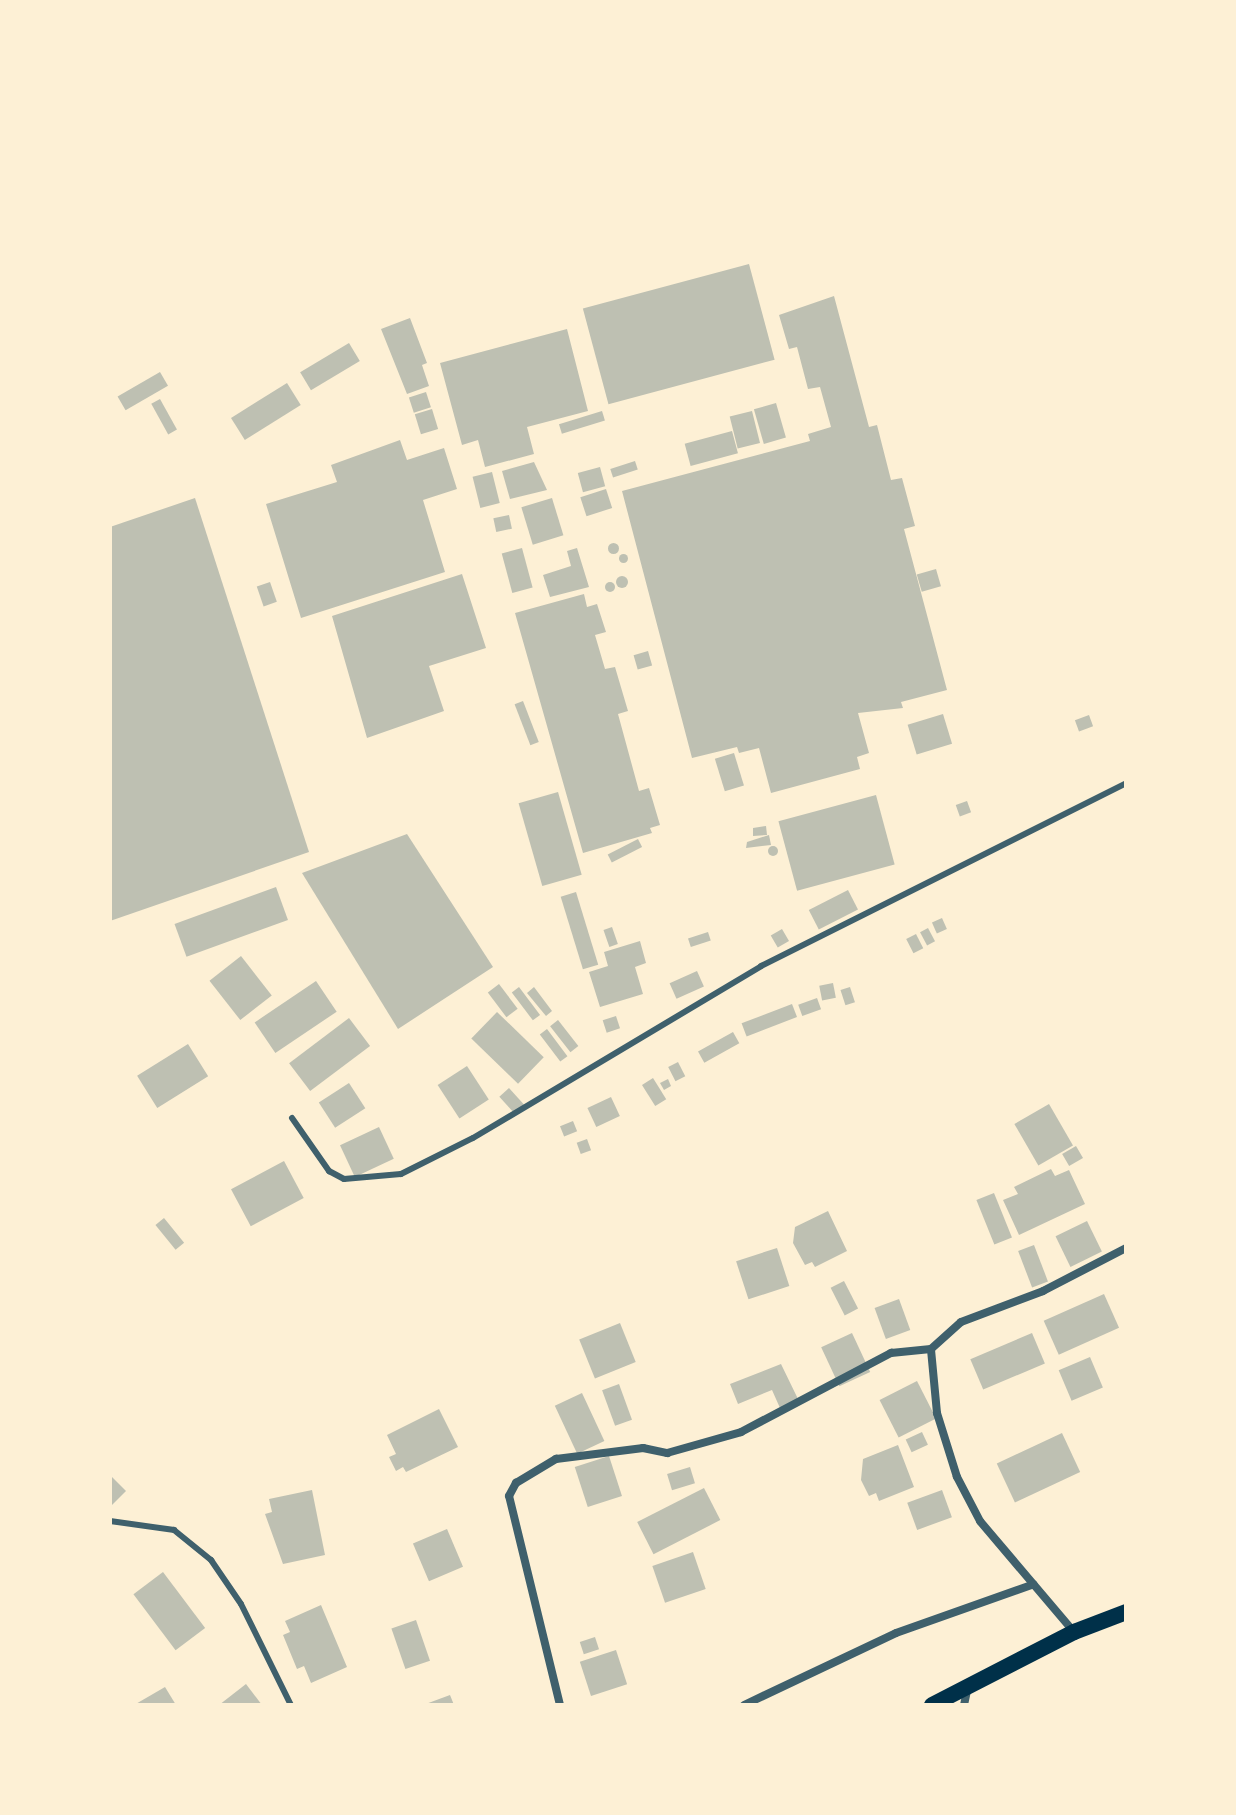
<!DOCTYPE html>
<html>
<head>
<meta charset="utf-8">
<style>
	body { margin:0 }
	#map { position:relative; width:1236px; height:1815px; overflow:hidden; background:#fdf0d5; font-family:"Fira Sans",sans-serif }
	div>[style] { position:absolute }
	.building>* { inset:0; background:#bec0b2; transform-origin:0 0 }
	.round { border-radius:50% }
	.service>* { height:6px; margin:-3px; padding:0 3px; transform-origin:3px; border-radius:3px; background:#3f606c }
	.minor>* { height:8px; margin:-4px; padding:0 4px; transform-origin:4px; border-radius:4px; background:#3f606c }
	.secondary>* { height:16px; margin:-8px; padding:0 8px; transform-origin:8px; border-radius:8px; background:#003049 }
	span { translate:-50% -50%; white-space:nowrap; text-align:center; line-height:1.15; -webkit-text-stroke:8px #fdf0d5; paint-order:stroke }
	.frame { position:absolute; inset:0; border:112px solid #fdf0d5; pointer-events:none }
</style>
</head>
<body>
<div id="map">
	<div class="building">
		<i style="left:749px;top:264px;width:99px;height:172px;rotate:75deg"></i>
		<i style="clip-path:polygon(834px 296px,869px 427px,877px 425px,891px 480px,902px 478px,915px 526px,904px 529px,947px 690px,901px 702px,903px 708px,858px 713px,869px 753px,857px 757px,860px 769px,771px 793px,759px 748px,739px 753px,737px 747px,692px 758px,622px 491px,810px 441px,808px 434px,831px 427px,820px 387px,808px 389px,797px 347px,789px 349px,779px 315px)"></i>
		<i style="clip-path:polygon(410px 318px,427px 363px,422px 365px,429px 386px,407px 394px,381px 329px)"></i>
		<i style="clip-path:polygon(567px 329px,588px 411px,527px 427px,534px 454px,485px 467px,478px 440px,462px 445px,440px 363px)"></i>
		<i style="left:349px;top:343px;width:21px;height:57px;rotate:59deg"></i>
		<i style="left:160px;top:372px;width:16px;height:49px;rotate:60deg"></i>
		<i style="left:287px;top:383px;width:26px;height:66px;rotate:58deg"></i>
		<i style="left:426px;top:392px;width:16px;height:18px;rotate:72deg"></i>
		<i style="left:160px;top:399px;width:35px;height:10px;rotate:61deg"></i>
		<i style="left:776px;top:403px;width:36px;height:23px;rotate:74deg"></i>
		<i style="left:432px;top:409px;width:21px;height:18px;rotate:73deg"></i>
		<i style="left:602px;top:411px;width:10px;height:45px;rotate:73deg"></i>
		<i style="left:752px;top:411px;width:33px;height:23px;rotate:76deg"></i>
		<i style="left:732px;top:431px;width:23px;height:49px;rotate:75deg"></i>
		<i style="clip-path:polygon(400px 440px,407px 460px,444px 448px,457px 489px,423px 500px,445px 572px,301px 618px,266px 504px,337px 482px,331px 465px)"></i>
		<i style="left:635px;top:461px;width:9px;height:26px;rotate:72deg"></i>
		<i style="clip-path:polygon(534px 462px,547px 490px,510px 499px,502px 471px)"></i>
		<i style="left:600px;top:467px;width:20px;height:23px;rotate:75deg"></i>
		<i style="left:492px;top:472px;width:32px;height:20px;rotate:76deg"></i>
		<i style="left:606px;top:489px;width:20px;height:27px;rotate:72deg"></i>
		<i style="clip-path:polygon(195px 498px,309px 852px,110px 921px,110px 527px)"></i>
		<i style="left:552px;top:498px;width:39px;height:32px;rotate:73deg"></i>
		<i style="left:509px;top:515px;width:14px;height:16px;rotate:78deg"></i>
		<i class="round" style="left:607.5px;top:542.5px;width:11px;height:11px"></i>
		<i style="left:522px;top:548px;width:41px;height:21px;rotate:75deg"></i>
		<i style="clip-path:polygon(577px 548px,589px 587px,550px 597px,543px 575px,571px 566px,567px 551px)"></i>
		<i class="round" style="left:618.5px;top:553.5px;width:9px;height:9px"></i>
		<i style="left:936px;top:569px;width:18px;height:20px;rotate:74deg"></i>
		<i style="clip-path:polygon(462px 574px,486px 648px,429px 666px,444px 711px,367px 738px,332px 616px)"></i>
		<i class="round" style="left:616px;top:576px;width:12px;height:12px"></i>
		<i style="left:270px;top:582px;width:21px;height:14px;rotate:71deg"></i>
		<i class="round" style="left:605px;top:582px;width:10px;height:10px"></i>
		<i style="clip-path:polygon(584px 594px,587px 607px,597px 604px,606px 632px,595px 635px,605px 669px,615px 667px,628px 711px,618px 714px,639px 791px,649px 788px,660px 825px,650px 828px,652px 833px,583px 853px,515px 613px)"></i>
		<i style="left:648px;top:651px;width:15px;height:15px;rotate:74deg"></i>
		<i style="left:523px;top:701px;width:44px;height:9px;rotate:69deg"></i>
		<i style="left:943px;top:714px;width:31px;height:37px;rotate:73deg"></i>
		<i style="left:1089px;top:715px;width:12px;height:15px;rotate:70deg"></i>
		<i style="left:734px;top:753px;width:34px;height:20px;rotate:73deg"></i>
		<i style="left:558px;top:792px;width:86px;height:41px;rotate:74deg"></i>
		<i style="left:876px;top:795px;width:72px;height:101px;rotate:75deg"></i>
		<i style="left:967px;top:801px;width:12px;height:12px;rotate:70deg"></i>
		<i style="clip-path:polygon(766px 826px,767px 835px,753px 836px,753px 828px)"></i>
		<i style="clip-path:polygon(407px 834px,493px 967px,398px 1029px,302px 873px)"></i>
		<i style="clip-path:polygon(769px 835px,771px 845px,746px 848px,747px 842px)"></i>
		<i style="left:638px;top:839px;width:9px;height:34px;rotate:63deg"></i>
		<i class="round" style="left:768px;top:846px;width:10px;height:10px"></i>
		<i style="left:276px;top:887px;width:35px;height:108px;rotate:70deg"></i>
		<i style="left:848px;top:890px;width:22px;height:44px;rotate:63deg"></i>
		<i style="left:576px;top:892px;width:76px;height:16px;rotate:73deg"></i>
		<i style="left:942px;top:918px;width:12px;height:11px;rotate:66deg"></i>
		<i style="left:612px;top:927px;width:18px;height:9px;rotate:71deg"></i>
		<i style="left:928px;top:928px;width:15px;height:9px;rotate:62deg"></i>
		<i style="left:782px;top:929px;width:14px;height:13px;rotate:60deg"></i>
		<i style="left:708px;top:932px;width:9px;height:21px;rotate:72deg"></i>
		<i style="left:916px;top:934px;width:16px;height:11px;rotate:63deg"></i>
		<i style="clip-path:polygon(640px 941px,646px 963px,635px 967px,643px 994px,600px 1007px,589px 972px,608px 966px,604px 952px)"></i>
		<i style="left:241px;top:956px;width:50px;height:40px;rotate:52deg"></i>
		<i style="left:697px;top:971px;width:17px;height:30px;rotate:66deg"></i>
		<i style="left:316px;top:981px;width:37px;height:74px;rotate:56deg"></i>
		<i style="left:833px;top:983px;width:15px;height:14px;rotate:79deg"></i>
		<i style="left:499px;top:984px;width:31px;height:14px;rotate:53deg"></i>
		<i style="left:519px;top:987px;width:35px;height:9px;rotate:53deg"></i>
		<i style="clip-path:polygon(534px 987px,552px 1011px,546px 1016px,527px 993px)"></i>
		<i style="left:850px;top:987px;width:16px;height:10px;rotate:72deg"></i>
		<i style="left:817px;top:998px;width:12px;height:20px;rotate:70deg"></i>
		<i style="left:792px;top:1004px;width:14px;height:54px;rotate:69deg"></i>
		<i style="left:497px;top:1012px;width:65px;height:37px;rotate:44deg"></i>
		<i style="left:616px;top:1016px;width:13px;height:14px;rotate:72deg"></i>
		<i style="left:349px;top:1018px;width:35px;height:75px;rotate:53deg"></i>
		<i style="left:558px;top:1020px;width:33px;height:10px;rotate:52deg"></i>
		<i style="left:547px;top:1029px;width:34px;height:9px;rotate:53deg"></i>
		<i style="left:733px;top:1032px;width:13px;height:40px;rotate:61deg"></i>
		<i style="left:188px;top:1044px;width:38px;height:60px;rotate:58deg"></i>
		<i style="left:678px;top:1062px;width:16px;height:11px;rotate:63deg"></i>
		<i style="left:467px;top:1066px;width:40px;height:35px;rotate:57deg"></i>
		<i style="left:653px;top:1078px;width:25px;height:13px;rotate:58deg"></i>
		<i style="clip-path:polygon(668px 1079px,671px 1086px,664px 1090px,660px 1083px)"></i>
		<i style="left:349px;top:1083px;width:30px;height:36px;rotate:57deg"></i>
		<i style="left:509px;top:1088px;width:24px;height:13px;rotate:48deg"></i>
		<i style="left:611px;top:1097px;width:21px;height:26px;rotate:65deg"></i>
		<i style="left:1049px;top:1104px;width:48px;height:40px;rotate:60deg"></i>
		<i style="left:573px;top:1121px;width:11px;height:14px;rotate:68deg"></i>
		<i style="left:379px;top:1127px;width:35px;height:43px;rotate:65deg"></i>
		<i style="left:587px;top:1139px;width:12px;height:11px;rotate:70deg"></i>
		<i style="left:1076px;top:1146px;width:14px;height:16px;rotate:60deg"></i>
		<i style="left:284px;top:1161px;width:42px;height:60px;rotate:62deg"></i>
		<i style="clip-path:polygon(1051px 1169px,1055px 1176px,1069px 1170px,1085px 1204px,1019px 1235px,1003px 1200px,1018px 1194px,1014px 1187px)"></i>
		<i style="left:994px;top:1193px;width:48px;height:19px;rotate:68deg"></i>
		<i style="clip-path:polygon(828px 1211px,847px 1251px,815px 1267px,812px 1262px,805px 1265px,793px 1243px,795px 1227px)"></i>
		<i style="left:164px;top:1218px;width:32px;height:11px;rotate:51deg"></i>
		<i style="left:1087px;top:1221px;width:34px;height:35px;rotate:64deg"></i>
		<i style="left:1034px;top:1245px;width:39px;height:17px;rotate:69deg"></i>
		<i style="left:777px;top:1248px;width:40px;height:43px;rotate:72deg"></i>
		<i style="left:844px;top:1281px;width:31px;height:15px;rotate:63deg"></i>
		<i style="left:1104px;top:1294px;width:37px;height:66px;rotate:66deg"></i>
		<i style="left:899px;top:1299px;width:33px;height:26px;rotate:70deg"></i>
		<i style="left:620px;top:1323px;width:42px;height:44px;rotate:68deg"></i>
		<i style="left:852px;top:1333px;width:43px;height:34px;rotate:65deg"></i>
		<i style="left:1032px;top:1333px;width:33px;height:67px;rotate:67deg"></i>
		<i style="left:1090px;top:1357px;width:33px;height:34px;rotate:67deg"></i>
		<i style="clip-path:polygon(781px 1364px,798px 1399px,780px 1408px,772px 1390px,738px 1404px,730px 1384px)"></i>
		<i style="left:917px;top:1381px;width:42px;height:42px;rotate:63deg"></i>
		<i style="left:619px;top:1384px;width:38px;height:18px;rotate:70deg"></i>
		<i style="left:582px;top:1393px;width:53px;height:30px;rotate:65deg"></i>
		<i style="clip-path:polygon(439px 1409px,458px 1447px,406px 1472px,403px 1467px,396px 1471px,389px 1457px,396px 1454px,387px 1435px)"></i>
		<i style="left:922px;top:1432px;width:14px;height:18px;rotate:65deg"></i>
		<i style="left:1062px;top:1433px;width:43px;height:72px;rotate:65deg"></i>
		<i style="clip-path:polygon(898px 1445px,914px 1487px,879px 1501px,876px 1493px,869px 1496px,861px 1480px,863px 1459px)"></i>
		<i style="left:609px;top:1456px;width:42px;height:36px;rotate:72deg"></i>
		<i style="left:690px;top:1467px;width:17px;height:24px;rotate:73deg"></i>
		<i style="clip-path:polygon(110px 1475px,126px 1491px,110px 1507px)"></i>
		<i style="left:704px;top:1488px;width:36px;height:75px;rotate:63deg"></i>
		<i style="clip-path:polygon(312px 1490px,325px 1555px,283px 1564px,265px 1514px,272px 1512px,269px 1499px)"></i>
		<i style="left:942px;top:1490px;width:29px;height:37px;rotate:70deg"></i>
		<i style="left:447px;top:1529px;width:41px;height:37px;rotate:67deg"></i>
		<i style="left:693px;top:1552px;width:39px;height:43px;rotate:71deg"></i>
		<i style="left:163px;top:1572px;width:70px;height:37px;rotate:53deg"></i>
		<i style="clip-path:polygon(321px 1605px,347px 1667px,311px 1683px,304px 1666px,297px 1669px,283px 1635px,290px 1632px,285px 1621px)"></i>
		<i style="left:416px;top:1620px;width:43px;height:26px;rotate:71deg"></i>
		<i style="left:595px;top:1637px;width:13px;height:16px;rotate:72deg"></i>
		<i style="left:616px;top:1650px;width:36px;height:38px;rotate:72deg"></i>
		<i style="clip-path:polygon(246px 1684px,262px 1705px,219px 1705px)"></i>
		<i style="clip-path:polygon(165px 1687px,176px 1705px,134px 1705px)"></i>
		<i style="clip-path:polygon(450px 1695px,454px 1705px,423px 1705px)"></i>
	</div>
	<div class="service">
		<i style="left:292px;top:1118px;width:65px;rotate:55.1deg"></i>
		<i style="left:329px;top:1171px;width:17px;rotate:28deg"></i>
		<i style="left:344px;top:1179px;width:57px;rotate:-5deg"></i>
		<i style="left:401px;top:1174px;width:80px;rotate:-26.6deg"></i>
		<i style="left:473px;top:1138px;width:335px;rotate:-30.8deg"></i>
		<i style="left:761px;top:966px;width:408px;rotate:-26.6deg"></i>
		<i style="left:110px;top:1521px;width:65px;rotate:8deg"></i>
		<i style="left:174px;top:1530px;width:48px;rotate:39deg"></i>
		<i style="left:211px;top:1560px;width:53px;rotate:55.7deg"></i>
		<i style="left:241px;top:1604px;width:113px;rotate:63.7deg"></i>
	</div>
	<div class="minor">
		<i style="left:1074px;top:1632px;width:145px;rotate:-130.3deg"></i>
		<i style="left:980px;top:1521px;width:50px;rotate:-117.6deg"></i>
		<i style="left:957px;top:1477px;width:67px;rotate:-107.4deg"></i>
		<i style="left:937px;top:1413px;width:64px;rotate:-95.4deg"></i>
		<i style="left:931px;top:1349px;width:40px;rotate:-42deg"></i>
		<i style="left:961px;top:1322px;width:88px;rotate:-20.7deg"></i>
		<i style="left:1043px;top:1291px;width:93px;rotate:-27.4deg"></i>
		<i style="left:560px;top:1705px;width:215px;rotate:-103.7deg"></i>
		<i style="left:509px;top:1496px;width:15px;rotate:-62deg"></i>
		<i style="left:516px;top:1483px;width:47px;rotate:-31deg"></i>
		<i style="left:556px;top:1459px;width:88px;rotate:-7.2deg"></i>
		<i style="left:643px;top:1448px;width:25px;rotate:12deg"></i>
		<i style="left:667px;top:1453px;width:77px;rotate:-15.8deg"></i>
		<i style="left:741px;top:1432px;width:170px;rotate:-27.8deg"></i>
		<i style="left:891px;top:1353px;width:40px;rotate:-5.7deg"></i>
		<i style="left:744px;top:1705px;width:168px;rotate:-25.3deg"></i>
		<i style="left:896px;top:1633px;width:146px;rotate:-19.5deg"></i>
		<i style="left:964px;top:1705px;width:19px;rotate:-78deg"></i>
	</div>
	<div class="secondary">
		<i style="left:932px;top:1705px;width:160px;rotate:-27.2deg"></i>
		<i style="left:1074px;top:1632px;width:56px;rotate:-21deg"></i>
	</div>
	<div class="frame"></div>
</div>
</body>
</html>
